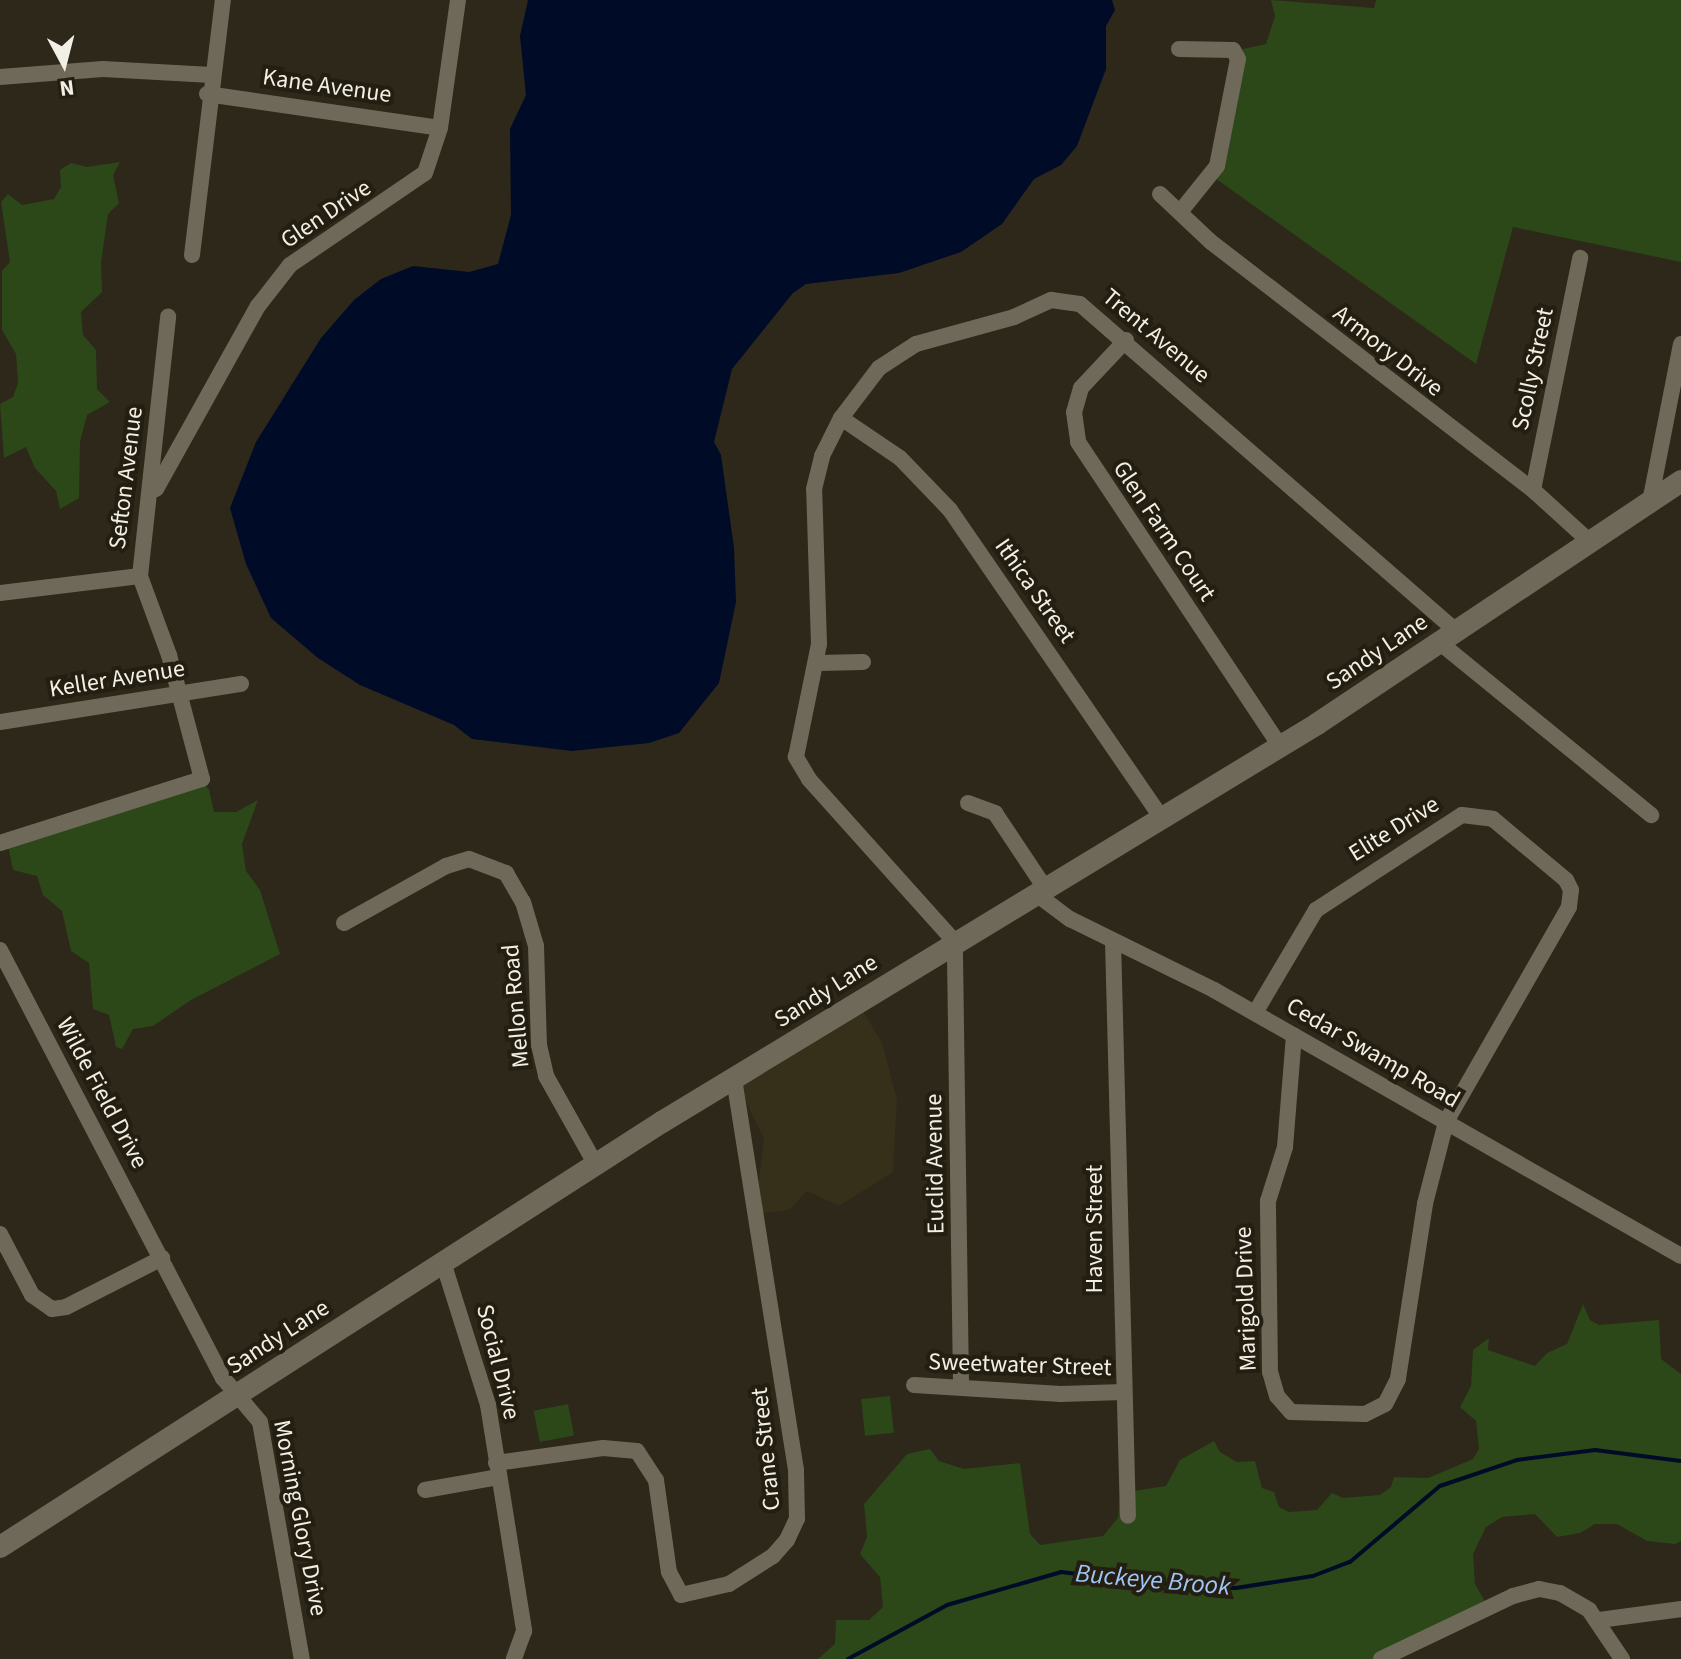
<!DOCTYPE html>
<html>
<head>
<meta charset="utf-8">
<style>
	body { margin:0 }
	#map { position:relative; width:1681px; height:1659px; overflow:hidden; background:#2d281a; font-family:"Source Sans 3",sans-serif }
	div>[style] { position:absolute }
	.built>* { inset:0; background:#362f1a }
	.green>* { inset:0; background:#2c4718; transform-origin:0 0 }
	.water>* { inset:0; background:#000b27 }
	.stream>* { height:4px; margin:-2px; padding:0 2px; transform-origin:2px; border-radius:2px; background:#000b27 }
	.minor>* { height:16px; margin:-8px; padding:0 8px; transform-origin:8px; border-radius:8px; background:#6f6959 }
	.secondary>* { height:22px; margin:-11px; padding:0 11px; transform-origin:11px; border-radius:11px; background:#6f6959 }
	span { translate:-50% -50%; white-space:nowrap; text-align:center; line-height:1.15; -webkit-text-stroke:8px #231e10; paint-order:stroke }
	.street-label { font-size:24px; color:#f2efe6 }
	.water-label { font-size:26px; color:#9fc4f6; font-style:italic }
	.north { position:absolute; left:24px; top:24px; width:80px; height:80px; -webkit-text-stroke:6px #231e10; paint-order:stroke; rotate:173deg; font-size:22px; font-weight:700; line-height:32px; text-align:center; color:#f2efe6 }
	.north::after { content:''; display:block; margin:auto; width:28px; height:36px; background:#f2efe6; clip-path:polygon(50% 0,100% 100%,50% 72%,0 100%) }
</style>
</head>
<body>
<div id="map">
	<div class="built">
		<i style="clip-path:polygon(858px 1003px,882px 1043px,897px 1099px,893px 1172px,839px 1206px,807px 1191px,789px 1210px,755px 1214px,764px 1139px,735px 1079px)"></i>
	</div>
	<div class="green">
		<i style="clip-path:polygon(1271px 0,1374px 8px,1376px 0,1681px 0,1681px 262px,1513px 227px,1476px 364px,1212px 176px,1234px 51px,1266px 44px,1275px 16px)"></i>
		<i style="clip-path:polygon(120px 162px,113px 175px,119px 203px,108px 214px,101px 262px,102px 292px,81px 312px,83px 335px,96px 350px,97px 389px,110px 402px,87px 415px,80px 442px,79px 498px,60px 509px,56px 491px,35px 468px,26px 447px,4px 458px,0 404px,13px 397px,18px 383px,16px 354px,2px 330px,2px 271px,10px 262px,1px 202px,8px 194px,22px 205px,54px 199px,61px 187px,60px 170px,71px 163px,87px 167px)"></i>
		<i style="clip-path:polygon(200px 782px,209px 789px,214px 812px,236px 812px,258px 800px,242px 844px,246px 871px,260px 890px,280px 954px,191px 1000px,153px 1026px,133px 1029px,122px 1049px,116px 1047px,109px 1015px,93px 1009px,89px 963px,71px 951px,62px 911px,43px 895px,37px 876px,13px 870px,7px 841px)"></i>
		<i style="clip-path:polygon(1583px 1304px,1590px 1320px,1599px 1325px,1659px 1320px,1661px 1359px,1681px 1374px,1681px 1541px,1675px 1544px,1647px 1541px,1617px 1524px,1595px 1524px,1580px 1533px,1557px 1537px,1535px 1514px,1502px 1517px,1486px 1527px,1473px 1554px,1475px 1584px,1488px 1607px,1382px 1659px,818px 1659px,835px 1644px,836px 1620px,869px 1620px,883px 1607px,880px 1577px,860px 1554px,867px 1537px,864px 1504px,907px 1454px,930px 1449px,939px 1461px,964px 1469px,1020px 1463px,1030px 1534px,1040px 1545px,1103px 1536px,1118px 1518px,1120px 1493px,1166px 1486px,1180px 1460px,1214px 1441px,1220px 1452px,1237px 1462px,1255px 1461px,1262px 1488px,1274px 1492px,1279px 1507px,1289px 1512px,1317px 1510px,1332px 1493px,1343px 1498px,1380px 1495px,1391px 1487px,1394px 1477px,1428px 1478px,1473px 1459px,1479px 1449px,1476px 1421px,1460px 1407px,1471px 1386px,1473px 1350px,1489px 1338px,1488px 1350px,1535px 1366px,1547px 1353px,1567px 1344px)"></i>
		<i style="left:890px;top:1396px;width:37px;height:29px;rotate:84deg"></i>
		<i style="left:568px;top:1404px;width:32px;height:35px;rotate:79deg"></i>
	</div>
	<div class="water">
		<i style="clip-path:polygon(528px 0,1112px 0,1115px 10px,1106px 26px,1106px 69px,1077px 146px,1061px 165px,1034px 179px,1002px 224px,961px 252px,899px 273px,806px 284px,793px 293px,732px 369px,714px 442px,721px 455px,734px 548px,736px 602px,719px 683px,679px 733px,649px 743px,572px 751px,472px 739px,454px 725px,360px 685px,318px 658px,271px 618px,246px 564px,230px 508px,256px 442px,321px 338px,354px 300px,381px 279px,413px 266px,469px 272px,498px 264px,511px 215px,510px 129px,526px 95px,520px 36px)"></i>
	</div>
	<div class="stream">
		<i style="left:848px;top:1659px;width:113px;rotate:-28.6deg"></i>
		<i style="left:947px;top:1605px;width:119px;rotate:-16.1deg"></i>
		<i style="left:1061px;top:1572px;width:139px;rotate:6.6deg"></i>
		<i style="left:1199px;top:1588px;width:37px"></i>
		<i style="left:1236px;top:1588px;width:78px;rotate:-8.9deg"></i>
		<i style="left:1313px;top:1576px;width:40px;rotate:-21deg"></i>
		<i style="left:1350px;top:1562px;width:118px;rotate:-40.2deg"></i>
		<i style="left:1440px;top:1486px;width:81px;rotate:-18.7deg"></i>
		<i style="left:1517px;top:1460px;width:79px;rotate:-7.3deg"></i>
		<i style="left:1595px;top:1450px;width:87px;rotate:7.3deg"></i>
	</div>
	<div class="minor">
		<i style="left:1179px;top:49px;width:54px;rotate:1.1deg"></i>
		<i style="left:1233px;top:50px;width:10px;rotate:61deg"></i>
		<i style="left:1238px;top:59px;width:109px;rotate:101.1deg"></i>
		<i style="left:1217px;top:166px;width:59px;rotate:128.8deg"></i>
		<i style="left:0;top:77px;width:103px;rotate:-4.4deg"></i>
		<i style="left:103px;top:69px;width:109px;rotate:3.2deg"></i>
		<i style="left:207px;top:94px;width:235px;rotate:8.3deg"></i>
		<i style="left:1160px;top:194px;width:70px;rotate:43.3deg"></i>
		<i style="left:1211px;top:242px;width:406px;rotate:37.6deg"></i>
		<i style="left:1533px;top:490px;width:76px;rotate:42.3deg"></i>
		<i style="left:192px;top:255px;width:257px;rotate:-83.1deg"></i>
		<i style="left:1126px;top:340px;width:66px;rotate:133.2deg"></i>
		<i style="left:1081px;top:388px;width:25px;rotate:106deg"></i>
		<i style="left:1074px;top:412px;width:30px;rotate:82deg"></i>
		<i style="left:1078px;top:442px;width:365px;rotate:56.4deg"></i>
		<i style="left:841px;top:418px;width:71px;rotate:34.1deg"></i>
		<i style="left:900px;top:458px;width:72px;rotate:46.1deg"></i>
		<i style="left:950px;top:510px;width:374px;rotate:55.5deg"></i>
		<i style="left:156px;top:489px;width:210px;rotate:-60.9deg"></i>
		<i style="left:258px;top:306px;width:52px;rotate:-52deg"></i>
		<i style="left:290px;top:265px;width:163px;rotate:-34.3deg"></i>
		<i style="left:425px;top:173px;width:47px;rotate:-71.6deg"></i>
		<i style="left:440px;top:128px;width:129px;rotate:-82deg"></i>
		<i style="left:1533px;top:490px;width:237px;rotate:-78.5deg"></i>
		<i style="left:1650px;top:502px;width:161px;rotate:-78.9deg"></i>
		<i style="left:0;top:593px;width:141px;rotate:-6.9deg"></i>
		<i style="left:1439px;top:642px;width:274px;rotate:39.2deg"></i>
		<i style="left:818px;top:663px;width:45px;rotate:-1.3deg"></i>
		<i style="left:0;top:722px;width:244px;rotate:-9deg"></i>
		<i style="left:968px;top:803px;width:29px;rotate:20deg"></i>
		<i style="left:995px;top:813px;width:94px;rotate:56.3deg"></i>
		<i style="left:0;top:843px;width:212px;rotate:-17.6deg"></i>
		<i style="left:202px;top:779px;width:128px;rotate:-104.9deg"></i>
		<i style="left:169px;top:655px;width:84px;rotate:-110.2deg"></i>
		<i style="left:140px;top:576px;width:261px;rotate:-83.8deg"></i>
		<i style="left:1039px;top:896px;width:39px;rotate:37deg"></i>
		<i style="left:1070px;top:919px;width:161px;rotate:26.2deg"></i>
		<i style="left:1214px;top:990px;width:537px;rotate:29.67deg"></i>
		<i style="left:344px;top:923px;width:117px;rotate:-29.2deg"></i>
		<i style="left:446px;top:866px;width:24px;rotate:-17deg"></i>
		<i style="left:469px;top:859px;width:40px;rotate:21deg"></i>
		<i style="left:506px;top:873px;width:34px;rotate:60deg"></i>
		<i style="left:523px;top:902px;width:46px;rotate:73.5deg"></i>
		<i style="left:536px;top:946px;width:99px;rotate:88.3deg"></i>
		<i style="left:539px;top:1045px;width:32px;rotate:77deg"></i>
		<i style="left:546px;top:1076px;width:102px;rotate:60.7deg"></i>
		<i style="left:1113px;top:941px;width:575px;rotate:88.51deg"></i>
		<i style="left:0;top:950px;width:483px;rotate:62.5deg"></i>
		<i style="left:223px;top:1378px;width:57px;rotate:49.9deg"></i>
		<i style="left:260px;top:1422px;width:241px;rotate:80deg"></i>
		<i style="left:1255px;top:1013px;width:120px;rotate:-59.4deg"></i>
		<i style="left:1316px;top:910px;width:174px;rotate:-33.1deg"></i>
		<i style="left:1462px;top:815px;width:31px;rotate:7deg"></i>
		<i style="left:1493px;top:819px;width:95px;rotate:39.9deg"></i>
		<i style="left:1566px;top:880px;width:11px;rotate:63deg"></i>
		<i style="left:1571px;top:890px;width:17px;rotate:97deg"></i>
		<i style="left:1569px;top:907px;width:248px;rotate:119.8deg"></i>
		<i style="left:1446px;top:1122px;width:85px;rotate:104.4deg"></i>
		<i style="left:1425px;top:1204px;width:177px;rotate:98.8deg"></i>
		<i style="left:1398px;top:1379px;width:28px;rotate:117deg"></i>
		<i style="left:1385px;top:1404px;width:22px;rotate:153deg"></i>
		<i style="left:1365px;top:1414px;width:74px;rotate:-178.5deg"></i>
		<i style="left:1291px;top:1412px;width:21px;rotate:-131deg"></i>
		<i style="left:1277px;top:1396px;width:25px;rotate:-106deg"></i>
		<i style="left:1270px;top:1372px;width:171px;rotate:-90.7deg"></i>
		<i style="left:1268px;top:1201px;width:57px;rotate:-72.5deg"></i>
		<i style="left:1285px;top:1147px;width:112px;rotate:-85.4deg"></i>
		<i style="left:0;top:1234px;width:69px;rotate:62.3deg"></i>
		<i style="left:32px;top:1295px;width:24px;rotate:35deg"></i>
		<i style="left:52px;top:1309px;width:14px;rotate:-8deg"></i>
		<i style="left:66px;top:1307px;width:108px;rotate:-27deg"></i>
		<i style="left:443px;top:1262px;width:150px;rotate:72.5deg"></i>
		<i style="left:488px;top:1405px;width:229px;rotate:80.9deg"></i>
		<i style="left:524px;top:1631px;width:30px;rotate:110deg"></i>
		<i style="left:914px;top:1385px;width:147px;rotate:3.5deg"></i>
		<i style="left:1061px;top:1394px;width:62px;rotate:-1.8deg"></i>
		<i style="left:961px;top:1385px;width:443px;rotate:-90.8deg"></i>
		<i style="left:955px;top:942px;width:219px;rotate:-131.9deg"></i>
		<i style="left:809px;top:779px;width:26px;rotate:-121deg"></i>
		<i style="left:796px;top:757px;width:115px;rotate:-78.5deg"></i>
		<i style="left:819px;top:644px;width:155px;rotate:-91.8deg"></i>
		<i style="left:814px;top:489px;width:34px;rotate:-76deg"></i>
		<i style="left:822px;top:456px;width:42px;rotate:-63.4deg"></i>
		<i style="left:841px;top:418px;width:63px;rotate:-52.8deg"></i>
		<i style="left:879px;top:368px;width:44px;rotate:-33deg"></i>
		<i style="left:916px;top:344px;width:102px;rotate:-15.4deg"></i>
		<i style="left:1014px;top:317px;width:41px;rotate:-24.7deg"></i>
		<i style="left:1051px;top:300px;width:29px;rotate:8deg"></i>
		<i style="left:1080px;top:304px;width:498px;rotate:41deg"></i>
		<i style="left:496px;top:1463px;width:108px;rotate:-8deg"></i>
		<i style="left:603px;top:1448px;width:34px;rotate:5deg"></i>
		<i style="left:637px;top:1451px;width:35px;rotate:57deg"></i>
		<i style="left:656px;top:1480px;width:93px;rotate:82deg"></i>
		<i style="left:669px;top:1572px;width:26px;rotate:62deg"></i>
		<i style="left:681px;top:1595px;width:49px;rotate:-12.9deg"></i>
		<i style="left:729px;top:1584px;width:52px;rotate:-32.5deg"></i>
		<i style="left:773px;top:1556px;width:21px;rotate:-49deg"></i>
		<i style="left:787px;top:1540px;width:23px;rotate:-65deg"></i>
		<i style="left:797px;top:1519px;width:49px;rotate:-91.2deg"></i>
		<i style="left:796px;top:1470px;width:397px;rotate:-99deg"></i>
		<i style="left:425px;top:1490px;width:74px;rotate:-10.1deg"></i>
		<i style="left:1599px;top:1620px;width:83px;rotate:-7.6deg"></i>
		<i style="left:1381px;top:1659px;width:146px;rotate:-25.5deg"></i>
		<i style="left:1513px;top:1596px;width:27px;rotate:-15deg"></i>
		<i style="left:1539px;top:1589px;width:21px;rotate:11deg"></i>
		<i style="left:1560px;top:1593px;width:34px;rotate:30deg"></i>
		<i style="left:1589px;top:1610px;width:59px;rotate:56deg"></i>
	</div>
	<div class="secondary">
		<i style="left:0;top:1547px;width:787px;rotate:-32.7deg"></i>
		<i style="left:662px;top:1122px;width:766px;rotate:-31.28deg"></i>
		<i style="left:1317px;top:724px;width:438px;rotate:-33.7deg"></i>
	</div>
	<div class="street-label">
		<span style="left:327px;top:86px;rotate:8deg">Kane Avenue</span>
		<span style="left:326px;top:214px;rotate:-34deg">Glen Drive</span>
		<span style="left:1156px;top:336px;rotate:40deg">Trent Avenue</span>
		<span style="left:1388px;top:351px;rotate:38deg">Armory Drive</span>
		<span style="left:1533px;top:369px;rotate:-78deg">Scolly Street</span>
		<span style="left:126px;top:478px;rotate:-83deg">Sefton Avenue</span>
		<span style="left:1164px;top:531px;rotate:56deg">Glen Farm Court</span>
		<span style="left:1035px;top:591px;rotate:55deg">Ithica Street</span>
		<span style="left:1377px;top:652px;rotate:-34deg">Sandy Lane</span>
		<span style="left:117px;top:679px;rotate:-9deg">Keller Avenue</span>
		<span style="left:1394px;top:829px;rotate:-32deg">Elite Drive</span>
		<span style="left:826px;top:991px;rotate:-32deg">Sandy Lane</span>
		<span style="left:516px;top:1006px;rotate:-95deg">Mellon Road</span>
		<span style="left:1373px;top:1053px;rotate:30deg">Cedar Swamp Road</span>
		<span style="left:102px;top:1093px;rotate:62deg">Wilde Field Drive</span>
		<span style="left:935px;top:1164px;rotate:-91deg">Euclid Avenue</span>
		<span style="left:1095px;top:1229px;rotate:-90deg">Haven Street</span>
		<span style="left:1246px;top:1299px;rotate:-92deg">Marigold Drive</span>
		<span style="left:278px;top:1337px;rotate:-33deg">Sandy Lane</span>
		<span style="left:498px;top:1362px;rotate:76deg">Social Drive</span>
		<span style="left:1020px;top:1365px;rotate:2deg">Sweetwater Street</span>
		<span style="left:766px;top:1449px;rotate:-96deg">Crane Street</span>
		<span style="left:300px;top:1518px;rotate:79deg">Morning Glory Drive</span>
	</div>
	<div class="water-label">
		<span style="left:1153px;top:1580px;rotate:5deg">Buckeye Brook</span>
	</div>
	<div class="north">N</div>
</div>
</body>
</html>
